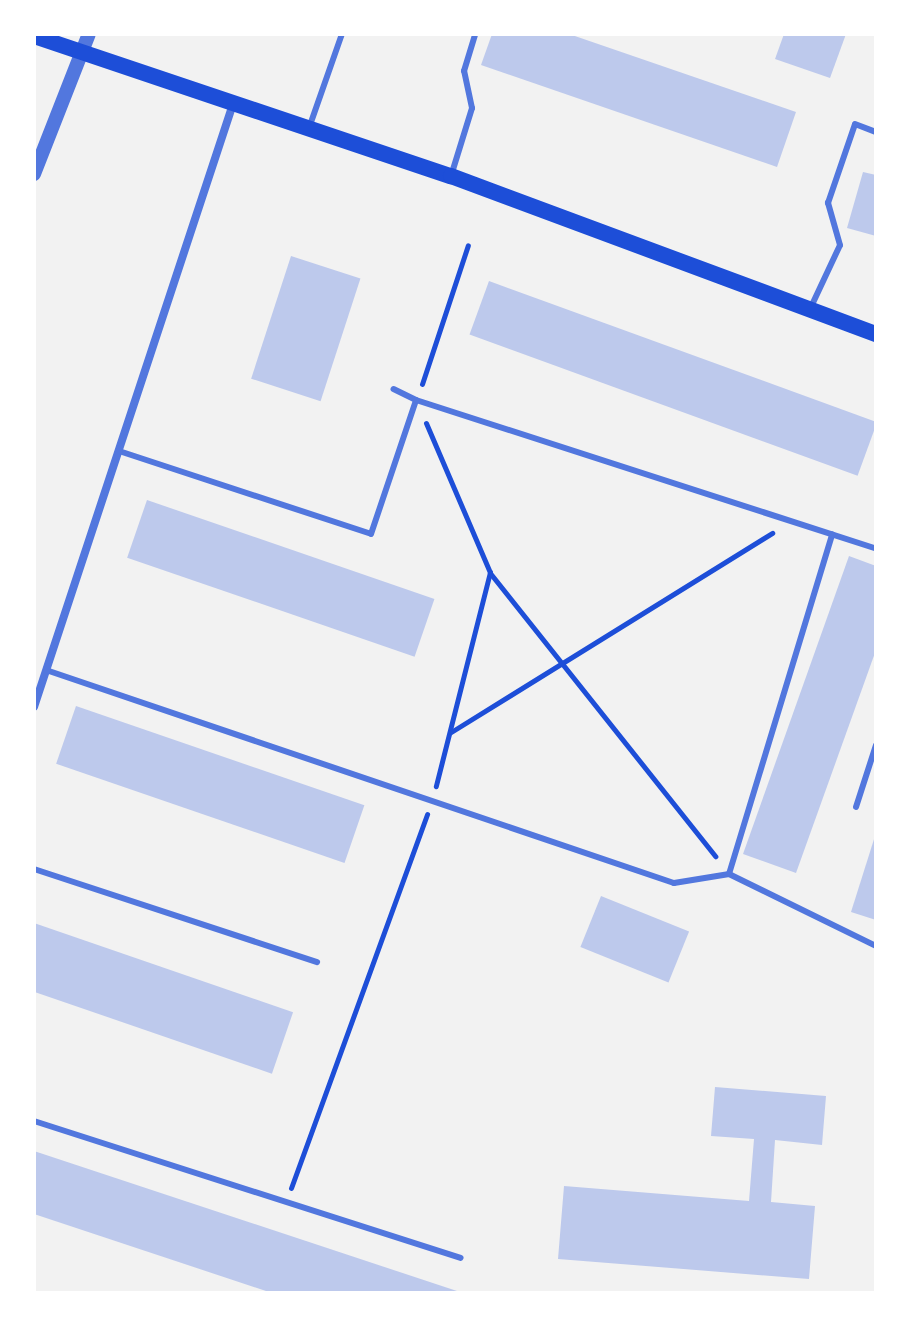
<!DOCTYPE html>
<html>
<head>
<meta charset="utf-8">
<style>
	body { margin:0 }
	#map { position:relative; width:910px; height:1327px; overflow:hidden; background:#f2f2f2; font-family:Roboto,sans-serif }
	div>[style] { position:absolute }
	.building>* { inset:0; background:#bdc9ec; transform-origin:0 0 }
	.path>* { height:5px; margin:-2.5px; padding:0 2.5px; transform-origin:2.5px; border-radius:2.5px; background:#1d4ed8 }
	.service>* { height:6px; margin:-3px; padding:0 3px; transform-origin:3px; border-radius:3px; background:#5277de }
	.minor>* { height:8px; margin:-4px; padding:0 4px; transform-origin:4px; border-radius:4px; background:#5277de }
	.tertiary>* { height:14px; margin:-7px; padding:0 7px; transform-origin:7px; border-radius:7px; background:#5277de }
	.secondary>* { height:16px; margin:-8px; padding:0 8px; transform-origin:8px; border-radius:8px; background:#1d4ed8 }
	span { translate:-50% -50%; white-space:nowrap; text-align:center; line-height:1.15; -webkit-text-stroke:7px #fff; paint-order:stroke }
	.frame { position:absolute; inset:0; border:36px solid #fff; pointer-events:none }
</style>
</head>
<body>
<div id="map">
	<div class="building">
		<i style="clip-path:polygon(492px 34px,569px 34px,796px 112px,777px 167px,481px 65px)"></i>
		<i style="clip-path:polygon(784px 34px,846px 34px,830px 78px,775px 59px)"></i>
		<i style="clip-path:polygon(863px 172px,876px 175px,876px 236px,847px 228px)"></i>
		<i style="left:291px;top:256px;width:73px;height:129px;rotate:18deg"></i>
		<i style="left:489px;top:281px;width:413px;height:57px;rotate:20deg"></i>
		<i style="left:147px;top:500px;width:304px;height:61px;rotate:19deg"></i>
		<i style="clip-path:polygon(849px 556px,876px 566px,876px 650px,796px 873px,743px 854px)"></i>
		<i style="left:76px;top:706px;width:305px;height:61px;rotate:19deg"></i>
		<i style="clip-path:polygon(875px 836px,876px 836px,876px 920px,851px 912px)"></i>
		<i style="left:601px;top:896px;width:95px;height:55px;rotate:22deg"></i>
		<i style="left:34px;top:923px;width:274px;height:65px;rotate:19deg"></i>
		<i style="clip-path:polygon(715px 1087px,826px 1096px,822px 1145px,775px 1140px,771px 1202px,815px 1206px,809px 1279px,558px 1259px,564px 1186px,749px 1201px,754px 1139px,711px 1136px)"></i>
		<i style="clip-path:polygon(34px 1151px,460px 1292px,460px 1293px,272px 1293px,34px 1214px)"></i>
	</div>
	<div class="path">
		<i style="left:422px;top:384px;width:146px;rotate:-71.7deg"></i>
		<i style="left:426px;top:423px;width:162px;rotate:66.8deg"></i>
		<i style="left:490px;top:572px;width:221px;rotate:104.2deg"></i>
		<i style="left:490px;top:573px;width:362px;rotate:51.5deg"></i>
		<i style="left:451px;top:732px;width:378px;rotate:-31.8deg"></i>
		<i style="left:291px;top:1188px;width:398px;rotate:-70deg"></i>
	</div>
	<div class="service">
		<i style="left:309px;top:128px;width:100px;rotate:-70.7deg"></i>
		<i style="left:451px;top:176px;width:71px;rotate:-72.8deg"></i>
		<i style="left:472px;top:108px;width:38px;rotate:-102deg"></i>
		<i style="left:464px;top:71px;width:39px;rotate:-73deg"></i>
		<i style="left:811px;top:307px;width:68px;rotate:-64.9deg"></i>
		<i style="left:840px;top:245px;width:44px;rotate:-105.9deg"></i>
		<i style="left:828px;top:203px;width:83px;rotate:-71.1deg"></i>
		<i style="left:855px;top:124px;width:22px;rotate:21deg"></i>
		<i style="left:416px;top:400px;width:484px;rotate:17.9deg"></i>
		<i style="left:119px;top:451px;width:265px;rotate:18.2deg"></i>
		<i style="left:371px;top:534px;width:141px;rotate:-71.4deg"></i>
		<i style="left:416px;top:400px;width:25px;rotate:-154deg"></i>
		<i style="left:46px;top:670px;width:663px;rotate:18.74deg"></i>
		<i style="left:674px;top:883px;width:56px;rotate:-9.3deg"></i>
		<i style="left:729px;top:874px;width:164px;rotate:26.1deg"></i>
		<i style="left:856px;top:807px;width:65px;rotate:-72.1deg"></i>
		<i style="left:34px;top:869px;width:298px;rotate:18.2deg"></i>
		<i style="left:729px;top:874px;width:355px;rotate:-73.1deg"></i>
		<i style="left:34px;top:1121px;width:448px;rotate:17.8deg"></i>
	</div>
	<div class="minor">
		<i style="left:34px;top:707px;width:635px;rotate:-71.74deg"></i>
	</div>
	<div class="tertiary">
		<i style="left:34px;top:174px;width:150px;rotate:-68.6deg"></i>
	</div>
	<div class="secondary">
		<i style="left:34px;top:36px;width:440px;rotate:18.6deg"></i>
		<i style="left:451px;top:176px;width:453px;rotate:20.4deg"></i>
	</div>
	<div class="frame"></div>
</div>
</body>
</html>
